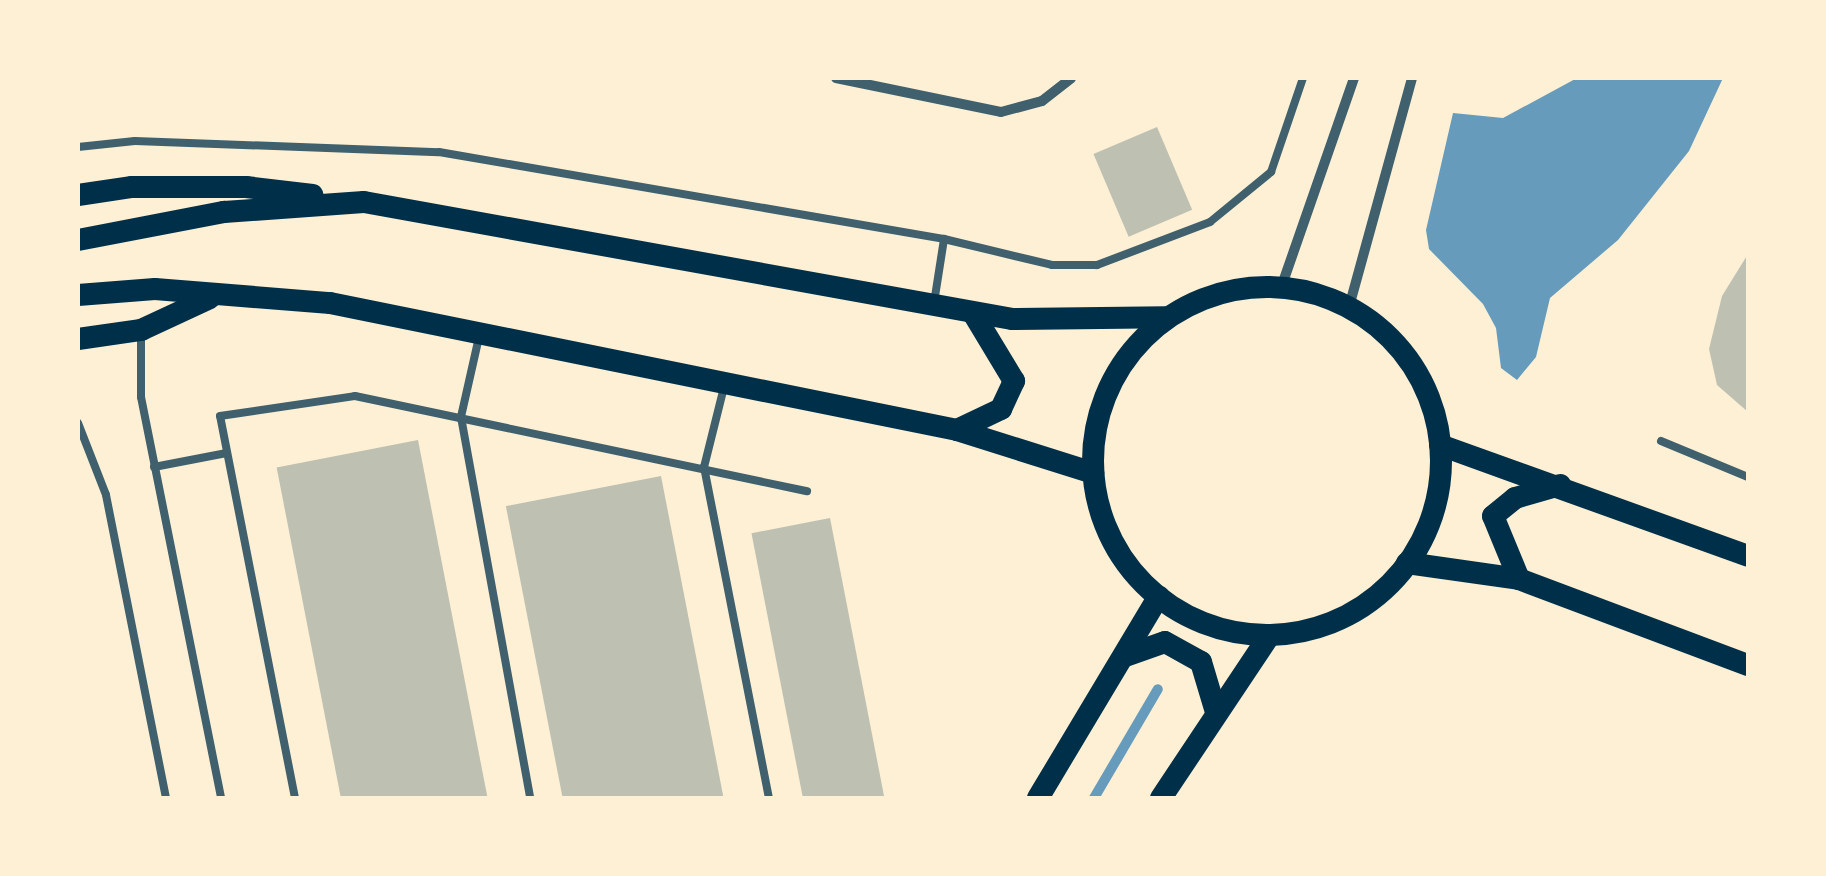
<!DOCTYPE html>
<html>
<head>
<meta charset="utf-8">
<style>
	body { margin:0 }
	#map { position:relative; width:1826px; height:876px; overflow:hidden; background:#fdf0d5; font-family:Rubik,sans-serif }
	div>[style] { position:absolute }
	.water>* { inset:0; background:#669bbc }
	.stream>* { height:10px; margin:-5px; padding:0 5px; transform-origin:5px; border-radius:5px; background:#669bbc }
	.building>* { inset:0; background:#bec0b2; transform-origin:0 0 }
	.service>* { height:8px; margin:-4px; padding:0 4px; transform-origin:4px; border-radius:4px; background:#3f606c }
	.minor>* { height:10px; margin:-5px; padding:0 5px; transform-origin:5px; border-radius:5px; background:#3f606c }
	.primary>* { height:22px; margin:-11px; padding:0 11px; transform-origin:11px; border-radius:11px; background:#003049 }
	.primary>.ring { margin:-11px; padding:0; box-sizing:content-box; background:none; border:22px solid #003049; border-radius:50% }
	span { translate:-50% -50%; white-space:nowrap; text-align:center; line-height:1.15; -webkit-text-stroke:8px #fdf0d5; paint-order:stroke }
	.frame { position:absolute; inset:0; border:80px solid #fdf0d5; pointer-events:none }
</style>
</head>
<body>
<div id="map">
	<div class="water">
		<i style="clip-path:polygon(1577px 78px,1723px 78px,1689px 151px,1618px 240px,1550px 298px,1536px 357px,1517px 380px,1501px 368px,1496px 328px,1483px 304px,1429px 249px,1426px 230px,1453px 113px,1503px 118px)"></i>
	</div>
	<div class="stream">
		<i style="left:1094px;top:798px;width:126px;rotate:-59.6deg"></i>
	</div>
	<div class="building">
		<i style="left:1157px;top:127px;width:90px;height:69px;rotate:67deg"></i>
		<i style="clip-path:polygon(1748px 254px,1748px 412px,1717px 385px,1709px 349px,1722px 296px)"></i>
		<i style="left:418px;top:440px;width:365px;height:144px;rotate:79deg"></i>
		<i style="left:661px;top:476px;width:328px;height:158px;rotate:79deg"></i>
		<i style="left:830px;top:518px;width:285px;height:80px;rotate:79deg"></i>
	</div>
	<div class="service">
		<i style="left:78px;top:147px;width:57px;rotate:-6deg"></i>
		<i style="left:135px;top:141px;width:304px;rotate:2.1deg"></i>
		<i style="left:439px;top:152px;width:512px;rotate:9.77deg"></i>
		<i style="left:944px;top:239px;width:111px;rotate:13.5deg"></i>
		<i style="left:1052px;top:265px;width:45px"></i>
		<i style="left:1097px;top:265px;width:121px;rotate:-20.8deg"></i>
		<i style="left:1210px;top:222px;width:79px;rotate:-39.3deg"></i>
		<i style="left:1271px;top:172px;width:99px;rotate:-71.2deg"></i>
		<i style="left:934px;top:303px;width:65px;rotate:-81.1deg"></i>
		<i style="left:141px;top:335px;width:62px;rotate:90deg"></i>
		<i style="left:141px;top:397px;width:409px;rotate:78.7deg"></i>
		<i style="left:479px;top:337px;width:82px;rotate:102.7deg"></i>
		<i style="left:461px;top:417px;width:387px;rotate:79.7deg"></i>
		<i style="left:724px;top:387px;width:82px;rotate:104deg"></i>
		<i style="left:704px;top:467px;width:337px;rotate:78.9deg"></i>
		<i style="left:78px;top:423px;width:77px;rotate:68.7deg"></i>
		<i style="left:106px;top:495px;width:309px;rotate:78.8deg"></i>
		<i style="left:1661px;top:441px;width:94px;rotate:22.5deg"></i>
		<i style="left:154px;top:467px;width:74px;rotate:-10.9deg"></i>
		<i style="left:295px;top:798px;width:389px;rotate:-101.1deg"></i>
		<i style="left:220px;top:416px;width:136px;rotate:-8.4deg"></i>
		<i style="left:355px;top:396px;width:462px;rotate:11.9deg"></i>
	</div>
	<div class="minor">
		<i style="left:836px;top:78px;width:168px;rotate:11.6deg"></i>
		<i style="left:1001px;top:112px;width:42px;rotate:-15deg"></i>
		<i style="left:1042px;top:101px;width:37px;rotate:-38deg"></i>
		<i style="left:1282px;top:285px;width:219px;rotate:-70.8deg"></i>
		<i style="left:1349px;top:307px;width:238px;rotate:-74.6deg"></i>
	</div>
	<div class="primary">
		<i style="left:78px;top:195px;width:55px;rotate:-8.4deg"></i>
		<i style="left:132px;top:187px;width:114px"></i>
		<i style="left:246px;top:187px;width:67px;rotate:6.8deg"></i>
		<i style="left:78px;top:240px;width:149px;rotate:-10.9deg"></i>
		<i style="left:224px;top:212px;width:140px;rotate:-4.1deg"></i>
		<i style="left:364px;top:202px;width:658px;rotate:10.23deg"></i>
		<i style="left:1012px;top:319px;width:153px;rotate:-0.7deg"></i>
		<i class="ring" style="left:1093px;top:287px;width:326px;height:326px"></i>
		<i style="left:78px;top:295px;width:77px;rotate:-4.5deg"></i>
		<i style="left:155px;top:289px;width:176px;rotate:4.6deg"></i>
		<i style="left:330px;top:303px;width:640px;rotate:11.45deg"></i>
		<i style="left:957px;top:430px;width:143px;rotate:17.5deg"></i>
		<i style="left:78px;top:339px;width:64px;rotate:-8.1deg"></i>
		<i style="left:141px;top:330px;width:76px;rotate:-24.9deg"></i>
		<i style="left:957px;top:430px;width:49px;rotate:-25.5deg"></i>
		<i style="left:1001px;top:409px;width:31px;rotate:-65deg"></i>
		<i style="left:1014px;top:381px;width:79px;rotate:-121.1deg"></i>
		<i style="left:1440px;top:445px;width:327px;rotate:19.8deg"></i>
		<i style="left:1407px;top:563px;width:113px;rotate:8.1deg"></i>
		<i style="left:1519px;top:579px;width:245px;rotate:20.6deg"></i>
		<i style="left:1519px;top:579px;width:68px;rotate:-112.4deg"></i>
		<i style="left:1493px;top:516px;width:28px;rotate:-39deg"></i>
		<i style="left:1515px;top:498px;width:47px;rotate:-16.1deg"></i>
		<i style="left:1125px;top:656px;width:42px;rotate:-19.3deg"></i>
		<i style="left:1165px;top:642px;width:41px;rotate:29.1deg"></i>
		<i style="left:1201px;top:662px;width:49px;rotate:73.4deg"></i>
		<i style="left:1038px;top:798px;width:235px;rotate:-59.1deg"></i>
		<i style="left:1161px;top:798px;width:191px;rotate:-56.3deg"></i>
	</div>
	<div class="frame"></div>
</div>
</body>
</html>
